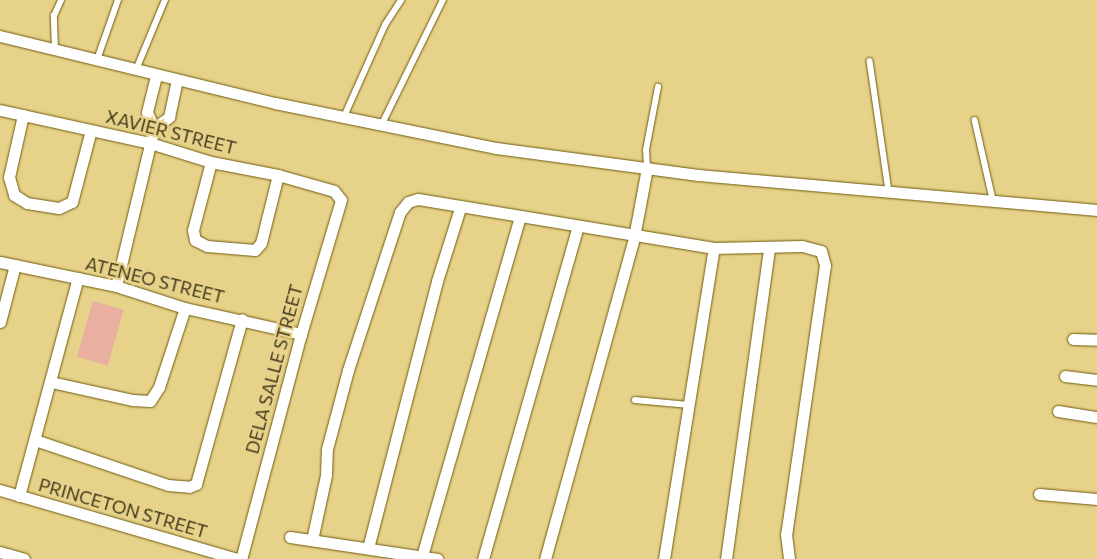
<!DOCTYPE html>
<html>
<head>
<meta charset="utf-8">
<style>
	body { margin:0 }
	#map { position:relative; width:1097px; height:559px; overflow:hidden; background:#e7d28a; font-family:Commissioner,sans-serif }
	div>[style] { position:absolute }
	.green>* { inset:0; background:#e9afa1; transform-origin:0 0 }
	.roads { filter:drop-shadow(0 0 1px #6f5b0b) drop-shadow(0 0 1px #6f5b0b) }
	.lane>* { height:5.5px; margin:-2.75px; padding:0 2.75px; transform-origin:2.75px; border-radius:2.75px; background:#fff }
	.street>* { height:11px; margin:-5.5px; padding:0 5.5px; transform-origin:5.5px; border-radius:5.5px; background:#fff }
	span { translate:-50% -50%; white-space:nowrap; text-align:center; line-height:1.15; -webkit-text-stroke:4.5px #e7d28a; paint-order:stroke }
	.street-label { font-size:18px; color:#423a1c }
</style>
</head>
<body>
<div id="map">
	<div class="green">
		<i style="left:93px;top:301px;width:32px;height:58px;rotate:16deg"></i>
	</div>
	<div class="roads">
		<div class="lane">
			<i style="left:55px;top:50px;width:34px;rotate:-92deg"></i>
			<i style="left:54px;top:16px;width:17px;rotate:-66deg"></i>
			<i style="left:97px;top:60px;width:64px;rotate:-70.7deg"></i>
			<i style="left:870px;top:61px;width:131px;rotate:81.7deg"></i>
			<i style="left:136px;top:70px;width:76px;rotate:-67.5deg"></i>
			<i style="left:343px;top:119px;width:103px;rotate:-65.9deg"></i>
			<i style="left:385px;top:25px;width:30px;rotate:-57deg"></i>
			<i style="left:975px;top:120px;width:81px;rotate:77.2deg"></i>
			<i style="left:381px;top:126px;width:140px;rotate:-63.8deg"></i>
			<i style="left:647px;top:168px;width:18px;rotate:-93deg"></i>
			<i style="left:646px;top:150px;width:64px;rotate:-79.2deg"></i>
			<i style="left:635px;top:400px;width:54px;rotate:5.3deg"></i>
		</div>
		<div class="street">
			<i style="left:0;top:36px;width:283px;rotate:13.7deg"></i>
			<i style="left:275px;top:103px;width:226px;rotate:11.5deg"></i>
			<i style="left:496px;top:148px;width:204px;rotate:7.6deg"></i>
			<i style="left:698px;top:175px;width:401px;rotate:5deg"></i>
			<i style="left:0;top:110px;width:154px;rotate:12.4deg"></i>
			<i style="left:150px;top:143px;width:64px;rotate:17.3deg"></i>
			<i style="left:211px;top:162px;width:68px;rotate:11deg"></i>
			<i style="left:278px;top:175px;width:58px;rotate:15.9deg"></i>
			<i style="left:334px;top:191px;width:11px;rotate:52deg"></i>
			<i style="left:341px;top:200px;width:140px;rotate:106.6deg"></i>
			<i style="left:301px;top:334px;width:233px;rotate:104.9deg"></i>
			<i style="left:23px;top:115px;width:64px;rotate:102.7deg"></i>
			<i style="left:9px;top:177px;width:19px;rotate:74deg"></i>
			<i style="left:14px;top:195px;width:15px;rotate:32deg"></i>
			<i style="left:27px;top:203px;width:32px;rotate:9deg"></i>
			<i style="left:59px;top:208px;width:14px;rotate:-25deg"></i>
			<i style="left:72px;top:202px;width:74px;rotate:-75.2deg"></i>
			<i style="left:154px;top:128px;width:19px;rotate:-36deg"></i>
			<i style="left:169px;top:117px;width:38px;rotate:-78deg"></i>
			<i style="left:211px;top:162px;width:70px;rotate:104.8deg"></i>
			<i style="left:193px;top:230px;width:10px;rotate:79deg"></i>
			<i style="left:195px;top:240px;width:13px;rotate:27deg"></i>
			<i style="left:207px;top:246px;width:48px;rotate:4.8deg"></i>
			<i style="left:255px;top:250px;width:9px;rotate:-49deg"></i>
			<i style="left:261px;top:243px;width:70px;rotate:-76deg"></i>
			<i style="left:0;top:262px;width:118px;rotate:11.7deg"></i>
			<i style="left:116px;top:286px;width:72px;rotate:17.7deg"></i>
			<i style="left:185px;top:308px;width:119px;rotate:12.6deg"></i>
			<i style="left:116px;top:286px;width:163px;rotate:-76.5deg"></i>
			<i style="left:154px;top:128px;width:17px;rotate:-114deg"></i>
			<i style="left:147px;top:112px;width:38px;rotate:-76deg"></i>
			<i style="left:0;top:322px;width:59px;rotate:-75.3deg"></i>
			<i style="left:1073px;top:339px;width:24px;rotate:2deg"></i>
			<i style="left:1065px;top:376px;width:32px;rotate:7deg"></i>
			<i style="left:51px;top:382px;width:84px;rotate:12.4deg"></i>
			<i style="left:133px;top:400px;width:17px;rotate:3deg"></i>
			<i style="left:150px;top:401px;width:17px;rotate:-57deg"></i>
			<i style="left:159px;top:387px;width:83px;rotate:-71.8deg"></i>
			<i style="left:1058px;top:411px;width:39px;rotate:9deg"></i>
			<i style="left:35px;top:440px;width:140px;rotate:18.7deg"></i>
			<i style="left:168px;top:485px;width:21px;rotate:5deg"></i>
			<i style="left:189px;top:487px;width:8px;rotate:-23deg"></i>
			<i style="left:196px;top:484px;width:171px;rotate:-74.4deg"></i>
			<i style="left:0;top:490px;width:247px;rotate:16.2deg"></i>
			<i style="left:1039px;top:494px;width:58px;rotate:4.9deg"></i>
			<i style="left:19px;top:496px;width:226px;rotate:-74.9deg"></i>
			<i style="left:290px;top:537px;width:149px;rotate:8.5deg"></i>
			<i style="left:312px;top:540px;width:66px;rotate:-77.8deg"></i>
			<i style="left:326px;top:475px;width:26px;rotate:-88deg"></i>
			<i style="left:327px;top:449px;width:82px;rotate:-75.1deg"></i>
			<i style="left:348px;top:370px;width:166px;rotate:-71.8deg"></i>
			<i style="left:400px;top:212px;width:13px;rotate:-51deg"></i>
			<i style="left:408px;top:202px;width:10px;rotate:-17deg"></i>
			<i style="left:418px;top:199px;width:300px;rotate:9.4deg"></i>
			<i style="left:714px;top:248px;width:88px;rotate:-1.3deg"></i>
			<i style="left:802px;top:246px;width:20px;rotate:15deg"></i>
			<i style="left:821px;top:251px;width:15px;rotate:74deg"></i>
			<i style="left:825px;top:265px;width:272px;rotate:98.2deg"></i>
			<i style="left:786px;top:534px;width:25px;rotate:83deg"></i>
			<i style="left:368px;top:548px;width:276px;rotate:-75.5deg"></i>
			<i style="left:437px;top:281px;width:77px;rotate:-72.5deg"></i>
			<i style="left:0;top:552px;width:25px;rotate:16deg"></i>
			<i style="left:422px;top:556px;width:353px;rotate:-73.9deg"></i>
			<i style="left:483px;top:559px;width:344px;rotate:-74.1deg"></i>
			<i style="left:545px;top:559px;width:334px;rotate:-74.5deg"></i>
			<i style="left:634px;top:237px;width:70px;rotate:-79.3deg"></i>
			<i style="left:664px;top:559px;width:315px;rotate:-80.9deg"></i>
			<i style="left:726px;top:559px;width:314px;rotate:-82.1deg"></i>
		</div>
	</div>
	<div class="street-label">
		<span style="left:171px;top:132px;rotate:14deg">XAVIER STREET</span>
		<span style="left:155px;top:280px;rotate:14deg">ATENEO STREET</span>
		<span style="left:274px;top:369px;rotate:-75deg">DELA SALLE STREET</span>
		<span style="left:123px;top:508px;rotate:16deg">PRINCETON STREET</span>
	</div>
</div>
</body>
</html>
